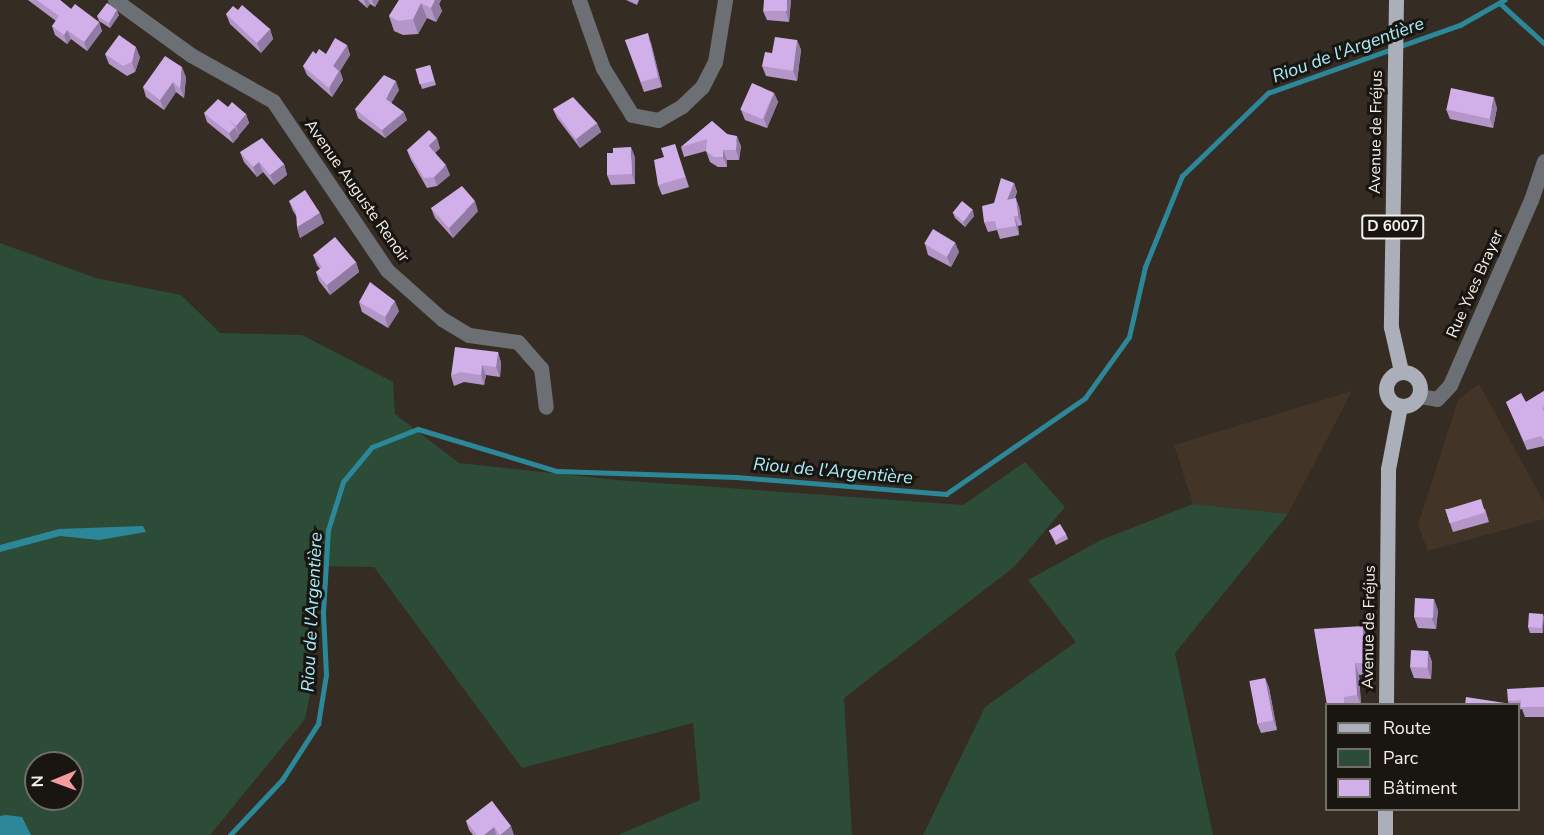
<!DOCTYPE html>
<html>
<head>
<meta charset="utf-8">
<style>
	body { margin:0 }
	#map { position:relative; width:1544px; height:835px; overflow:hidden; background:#352c24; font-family:"Nunito Sans",sans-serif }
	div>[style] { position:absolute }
	.built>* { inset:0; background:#423427 }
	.green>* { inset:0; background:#2c4c37 }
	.water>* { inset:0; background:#2c8899 }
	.stream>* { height:4.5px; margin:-2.25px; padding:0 2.25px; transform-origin:2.25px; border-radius:2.25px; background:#2c8899 }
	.minor>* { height:15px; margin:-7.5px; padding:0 7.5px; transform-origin:7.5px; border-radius:7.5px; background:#6c6f74 }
	.primary>* { height:15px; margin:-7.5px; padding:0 7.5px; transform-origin:7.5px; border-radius:7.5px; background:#aaafba }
	.primary>.ring { margin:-7.5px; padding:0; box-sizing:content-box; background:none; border:15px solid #aaafba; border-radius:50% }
	.wall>* { inset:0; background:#b497c8 }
	.shaded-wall>* { inset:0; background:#927ba3 }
	.building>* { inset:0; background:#d1b0e9; transform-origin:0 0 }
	span { translate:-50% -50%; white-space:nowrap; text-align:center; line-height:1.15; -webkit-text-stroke:6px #191511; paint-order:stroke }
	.shield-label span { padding:2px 4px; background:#191511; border:2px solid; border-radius:4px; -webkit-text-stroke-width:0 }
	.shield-label { font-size:15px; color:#f6f0ea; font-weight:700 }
	.street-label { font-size:16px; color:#f6f0ea }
	.water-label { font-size:18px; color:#a9edfc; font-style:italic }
	.legend { position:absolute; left:1325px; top:703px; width:195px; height:108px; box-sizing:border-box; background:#191511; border:2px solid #716d68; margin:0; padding:8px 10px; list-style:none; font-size:18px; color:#f6f0ea }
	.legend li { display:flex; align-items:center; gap:12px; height:30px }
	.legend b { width:30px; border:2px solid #716d68 }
	.north { position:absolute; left:24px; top:751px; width:60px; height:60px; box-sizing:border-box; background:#191511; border:2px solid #716d68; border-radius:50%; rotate:269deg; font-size:16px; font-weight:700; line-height:24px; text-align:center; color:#f6f0ea }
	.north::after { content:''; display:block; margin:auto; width:21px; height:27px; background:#f59b9c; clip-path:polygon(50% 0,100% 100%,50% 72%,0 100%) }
</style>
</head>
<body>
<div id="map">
	<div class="built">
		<i style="clip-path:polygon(1479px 384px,1544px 502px,1544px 519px,1428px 551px,1418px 525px,1458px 400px)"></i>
		<i style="clip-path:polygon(1352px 391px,1288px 514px,1193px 504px,1174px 445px)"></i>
	</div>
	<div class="green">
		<i style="clip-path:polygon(evenodd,0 243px,96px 278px,181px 295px,220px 333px,302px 335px,393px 382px,395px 414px,459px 463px,617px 480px,963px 505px,1025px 462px,1065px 507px,1014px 567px,844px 698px,852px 835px,618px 835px,700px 800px,693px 723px,522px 768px,374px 567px,309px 566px,312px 684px,305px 719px,210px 835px,0 835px,0 243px,36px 763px,72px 763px,72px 799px,36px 799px,36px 763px)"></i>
		<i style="clip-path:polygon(1193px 504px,1288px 514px,1175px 653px,1213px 835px,923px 835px,985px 707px,1076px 642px,1028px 580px,1101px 540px)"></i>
	</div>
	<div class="water">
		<i style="clip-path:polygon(143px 526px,146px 532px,99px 540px,60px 536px,0 552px,0 545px,59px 529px)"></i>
		<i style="clip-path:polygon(6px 815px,22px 817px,31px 835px,0 835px,0 816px)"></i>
	</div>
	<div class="stream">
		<i style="left:1501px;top:4px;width:58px;rotate:42.2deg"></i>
		<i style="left:230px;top:835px;width:76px;rotate:-46.6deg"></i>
		<i style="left:282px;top:780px;width:67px;rotate:-57.3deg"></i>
		<i style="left:318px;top:724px;width:50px;rotate:-80.7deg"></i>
		<i style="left:326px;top:675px;width:62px;rotate:-92.8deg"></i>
		<i style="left:323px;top:613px;width:83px;rotate:-86.6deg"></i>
		<i style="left:328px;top:530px;width:50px;rotate:-72.6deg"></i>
		<i style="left:343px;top:482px;width:45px;rotate:-50.4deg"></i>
		<i style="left:372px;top:447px;width:49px;rotate:-21.4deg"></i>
		<i style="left:418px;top:429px;width:145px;rotate:16.8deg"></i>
		<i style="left:557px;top:471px;width:179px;rotate:1.9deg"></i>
		<i style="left:736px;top:477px;width:211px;rotate:4.6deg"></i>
		<i style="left:946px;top:494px;width:169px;rotate:-34.6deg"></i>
		<i style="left:1085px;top:398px;width:75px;rotate:-54.2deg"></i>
		<i style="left:1129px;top:337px;width:72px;rotate:-77.1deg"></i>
		<i style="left:1145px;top:267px;width:98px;rotate:-67.9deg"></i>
		<i style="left:1182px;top:176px;width:120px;rotate:-44deg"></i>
		<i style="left:1268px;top:93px;width:204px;rotate:-19.5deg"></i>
		<i style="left:1460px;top:25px;width:51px;rotate:-29.6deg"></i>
	</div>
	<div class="minor">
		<i style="left:115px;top:0;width:94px;rotate:35.9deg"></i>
		<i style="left:191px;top:55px;width:94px;rotate:29.3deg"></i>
		<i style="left:273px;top:101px;width:204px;rotate:56deg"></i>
		<i style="left:387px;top:270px;width:74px;rotate:41.7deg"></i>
		<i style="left:442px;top:319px;width:31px;rotate:31deg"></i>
		<i style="left:469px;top:335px;width:49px;rotate:8.1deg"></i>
		<i style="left:518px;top:342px;width:35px;rotate:49deg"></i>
		<i style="left:541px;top:368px;width:39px;rotate:83deg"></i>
		<i style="left:579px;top:0;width:72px;rotate:70.6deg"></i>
		<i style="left:603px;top:68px;width:55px;rotate:58.3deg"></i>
		<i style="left:632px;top:115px;width:26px;rotate:11deg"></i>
		<i style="left:658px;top:120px;width:28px;rotate:-30deg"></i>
		<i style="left:682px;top:106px;width:28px;rotate:-44deg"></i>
		<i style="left:702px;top:87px;width:28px;rotate:-63deg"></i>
		<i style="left:715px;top:62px;width:63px;rotate:-80.8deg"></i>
		<i style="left:1419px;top:396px;width:18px;rotate:9deg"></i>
		<i style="left:1437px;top:399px;width:19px;rotate:-47deg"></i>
		<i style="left:1450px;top:385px;width:202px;rotate:-66.4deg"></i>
		<i style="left:1531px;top:200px;width:41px;rotate:-71.6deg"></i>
	</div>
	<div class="primary">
		<i style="left:1396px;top:0;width:327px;rotate:90.9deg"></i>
		<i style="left:1391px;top:327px;width:45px;rotate:77.2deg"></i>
		<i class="ring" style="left:1386px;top:372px;width:19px;height:19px"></i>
		<i style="left:1386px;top:704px;width:235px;rotate:-89.5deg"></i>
		<i style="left:1388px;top:469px;width:64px;rotate:-79.2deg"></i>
		<i style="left:1385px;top:835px;width:25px;rotate:-90deg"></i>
	</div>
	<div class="wall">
		<i style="clip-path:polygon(28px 0,60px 0,71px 9px,99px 22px,102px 31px,87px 51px,71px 39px,67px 44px,55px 35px,52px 26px,56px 21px)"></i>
		<i style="clip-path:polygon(358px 0,379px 0,375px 7px,370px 4px,367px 8px)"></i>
		<i style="clip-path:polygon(399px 0,441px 0,439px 4px,442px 11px,436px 22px,427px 18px,418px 34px,403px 35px,394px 31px,389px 16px)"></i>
		<i style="clip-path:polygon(626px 0,639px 0,637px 5px)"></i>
		<i style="clip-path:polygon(764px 0,791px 0,789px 22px,767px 20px,763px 11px)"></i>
		<i style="clip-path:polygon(238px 10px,270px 29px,273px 39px,261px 53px,230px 24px,226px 14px)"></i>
		<i style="clip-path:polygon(119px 15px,110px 28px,99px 21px,97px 16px)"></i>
		<i style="clip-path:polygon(625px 40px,651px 43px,662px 87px,644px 92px)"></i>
		<i style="clip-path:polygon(797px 40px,801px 50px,797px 81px,766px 76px,762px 66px,772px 53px)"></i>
		<i style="clip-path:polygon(347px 45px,350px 55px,340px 71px,343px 80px,332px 97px,307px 75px,303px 66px,316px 54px,326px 54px)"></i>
		<i style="clip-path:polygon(105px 54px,140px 57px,135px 72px,127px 76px,109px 64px)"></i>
		<i style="clip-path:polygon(430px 65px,436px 85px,422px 89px,420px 83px)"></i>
		<i style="clip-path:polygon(186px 77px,184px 98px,176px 92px,164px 110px,146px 97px,143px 87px)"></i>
		<i style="clip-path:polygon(399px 90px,391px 103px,407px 120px,385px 138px,358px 118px,355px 109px)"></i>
		<i style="clip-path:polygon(774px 93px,778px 102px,767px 128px,745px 120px,741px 110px)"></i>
		<i style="clip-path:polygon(228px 107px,246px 114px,249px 123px,239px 135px,238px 134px,239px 136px,233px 143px,207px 122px,204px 113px)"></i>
		<i style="clip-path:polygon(1497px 108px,1493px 128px,1450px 119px,1446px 109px)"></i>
		<i style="clip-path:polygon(553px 109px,597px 123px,601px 132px,580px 148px,557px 118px)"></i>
		<i style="clip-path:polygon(712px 121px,741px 146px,739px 160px,727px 160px,727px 167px,718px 167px,710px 162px,706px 151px,684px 157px,681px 147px)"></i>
		<i style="clip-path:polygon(675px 144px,689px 187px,662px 195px,658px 185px,664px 157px)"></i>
		<i style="clip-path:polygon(440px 148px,435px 153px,450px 175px,437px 186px,427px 188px,411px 160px,407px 150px)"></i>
		<i style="clip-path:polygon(240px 152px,284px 164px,287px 175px,274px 185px,263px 172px,257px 177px,244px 162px)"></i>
		<i style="clip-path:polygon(635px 157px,635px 184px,611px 185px,607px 175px)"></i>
		<i style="clip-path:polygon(1014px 183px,1017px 192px,1015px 198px,1019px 207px,1022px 225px,1018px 226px,1019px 235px,1000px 239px,997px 230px,988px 232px,984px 222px,994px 203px)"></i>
		<i style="clip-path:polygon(289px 201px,324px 223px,300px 238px,297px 227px,297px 217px,293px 211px)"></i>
		<i style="clip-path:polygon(431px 208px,478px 211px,453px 238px,435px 218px)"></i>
		<i style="clip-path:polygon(953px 213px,974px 216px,965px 227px,955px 218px)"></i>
		<i style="clip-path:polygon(925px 244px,959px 252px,951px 267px,928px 255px)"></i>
		<i style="clip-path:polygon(313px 255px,356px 262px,359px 272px,330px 295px,319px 281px,316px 272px,320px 269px,317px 265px)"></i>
		<i style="clip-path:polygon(359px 302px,399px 311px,388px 328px,362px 312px)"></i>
		<i style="clip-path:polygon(498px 352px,501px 363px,500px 377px,486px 375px,484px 385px,464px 382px,454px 386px,451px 376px)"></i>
		<i style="clip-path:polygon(1544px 391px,1544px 446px,1527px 450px,1506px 402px,1526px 402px)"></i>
		<i style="clip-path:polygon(1445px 509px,1485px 509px,1489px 522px,1453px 532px)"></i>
		<i style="clip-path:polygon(1049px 530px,1066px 534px,1068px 539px,1056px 545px)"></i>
		<i style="clip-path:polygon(1438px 610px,1436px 629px,1418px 628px,1414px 617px)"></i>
		<i style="clip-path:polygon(1543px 614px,1543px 633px,1530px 633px,1528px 627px)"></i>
		<i style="clip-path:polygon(1363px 626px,1367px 638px,1367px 674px,1359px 675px,1361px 705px,1327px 705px)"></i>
		<i style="clip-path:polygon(1428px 651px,1432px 662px,1431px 679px,1414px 678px,1410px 667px)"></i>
		<i style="clip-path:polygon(1265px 678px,1269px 688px,1277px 730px,1261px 733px,1257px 723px)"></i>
		<i style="clip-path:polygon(1544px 687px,1544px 717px,1525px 717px,1522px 709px,1518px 710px,1518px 705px,1509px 705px,1508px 701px)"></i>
		<i style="clip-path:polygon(492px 801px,514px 835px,473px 835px,469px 830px,466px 821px)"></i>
	</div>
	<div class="shaded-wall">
		<i style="clip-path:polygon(364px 0,368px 0,370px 4px,367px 8px)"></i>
		<i style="clip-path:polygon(372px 0,379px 0,375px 7px)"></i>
		<i style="clip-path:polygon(433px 0,441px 0,439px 4px,442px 11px,436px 22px,431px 8px)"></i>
		<i style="clip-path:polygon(787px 0,791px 0,789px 22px,786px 12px)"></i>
		<i style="clip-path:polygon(421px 3px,427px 18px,418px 34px,413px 19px)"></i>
		<i style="clip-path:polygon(117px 10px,119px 15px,110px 28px,109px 23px)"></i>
		<i style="clip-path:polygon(99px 22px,102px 31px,87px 51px,84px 42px)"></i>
		<i style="clip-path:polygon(270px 29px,273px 39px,261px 53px,257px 43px)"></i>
		<i style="clip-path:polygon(67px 30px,71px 39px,67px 44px,64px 35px)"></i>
		<i style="clip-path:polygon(648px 33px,651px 43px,662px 87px,658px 77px)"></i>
		<i style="clip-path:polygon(797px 40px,801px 50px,797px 81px,793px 71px)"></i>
		<i style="clip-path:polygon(347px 45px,350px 55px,340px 71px,343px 80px,332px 97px,329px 88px,333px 66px)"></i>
		<i style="clip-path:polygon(136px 47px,140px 57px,135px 72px,132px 62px)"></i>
		<i style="clip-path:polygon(182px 67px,186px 77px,184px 98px,180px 88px)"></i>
		<i style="clip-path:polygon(396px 81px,399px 90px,389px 107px,386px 99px)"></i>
		<i style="clip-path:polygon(173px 82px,176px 92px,164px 110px,160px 100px)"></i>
		<i style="clip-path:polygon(774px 93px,778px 102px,767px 128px,764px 119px)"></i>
		<i style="clip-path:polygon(1494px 97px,1497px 108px,1493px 128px,1490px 118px)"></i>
		<i style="clip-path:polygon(404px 112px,407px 120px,385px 138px,382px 130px)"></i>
		<i style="clip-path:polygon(246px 114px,249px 123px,239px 135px,236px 126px)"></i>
		<i style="clip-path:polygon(597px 123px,601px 132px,580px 148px,576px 139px)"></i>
		<i style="clip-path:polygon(235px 127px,239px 136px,233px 143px,229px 133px)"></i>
		<i style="clip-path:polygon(737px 136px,741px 146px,739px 160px,736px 150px)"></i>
		<i style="clip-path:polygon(437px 138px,440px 148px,432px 155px,429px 146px)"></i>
		<i style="clip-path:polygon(631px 147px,635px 157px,635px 184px,632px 174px)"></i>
		<i style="clip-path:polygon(723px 150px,727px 160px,727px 167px,723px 157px)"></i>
		<i style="clip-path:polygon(259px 162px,263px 172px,257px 177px,253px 167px)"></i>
		<i style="clip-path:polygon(284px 164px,287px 175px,274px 185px,270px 175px)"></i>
		<i style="clip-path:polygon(446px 165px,450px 175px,437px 186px,434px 177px)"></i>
		<i style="clip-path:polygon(1014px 183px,1017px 192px,1010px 209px,1007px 200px)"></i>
		<i style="clip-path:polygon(1016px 198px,1019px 207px,1022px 225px,1018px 216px)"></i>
		<i style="clip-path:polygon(475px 201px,478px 211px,453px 238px,449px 228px)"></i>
		<i style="clip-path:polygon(973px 210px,974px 216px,965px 227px,963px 222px)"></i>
		<i style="clip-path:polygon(320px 213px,324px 223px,300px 238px,297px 227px)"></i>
		<i style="clip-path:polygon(1014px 216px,1018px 226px,1019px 235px,1016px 226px)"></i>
		<i style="clip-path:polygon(955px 242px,959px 252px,951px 267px,947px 257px)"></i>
		<i style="clip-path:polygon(356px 262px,359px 272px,330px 295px,327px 285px)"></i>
		<i style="clip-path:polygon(395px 301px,399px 311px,388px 328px,385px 317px)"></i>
		<i style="clip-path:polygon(498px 352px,501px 363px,500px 377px,496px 367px)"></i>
		<i style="clip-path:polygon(482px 365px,486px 375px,484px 385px,481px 375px)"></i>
		<i style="clip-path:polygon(1434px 599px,1438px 610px,1436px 629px,1432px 619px)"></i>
		<i style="clip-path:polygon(1543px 614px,1544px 617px,1543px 633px,1542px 628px)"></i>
		<i style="clip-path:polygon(1363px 626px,1367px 638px,1367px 674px,1363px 663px)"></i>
		<i style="clip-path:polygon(1428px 651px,1432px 662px,1431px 679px,1428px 669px)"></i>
		<i style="clip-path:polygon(1355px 663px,1359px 675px,1361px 705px,1357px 695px)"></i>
		<i style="clip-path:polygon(1265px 678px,1269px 688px,1277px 730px,1273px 720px)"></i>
		<i style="clip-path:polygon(511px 826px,514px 835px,500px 835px)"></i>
		<i style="clip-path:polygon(494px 827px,496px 835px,484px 835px)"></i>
	</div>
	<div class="building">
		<i style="clip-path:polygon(37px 0,60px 0,71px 9px,75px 4px,99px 22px,84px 42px,67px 30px,64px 35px,52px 26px,59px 16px)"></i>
		<i style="clip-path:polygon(399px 0,435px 0,431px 8px,421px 3px,413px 19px,398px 21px,389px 16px)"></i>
		<i style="left:764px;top:0;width:23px;height:11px"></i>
		<i style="clip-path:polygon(107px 3px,117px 10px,109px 23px,97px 16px)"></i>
		<i style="clip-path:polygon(242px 5px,270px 29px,257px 43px,226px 14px,233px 6px,238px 10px)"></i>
		<i style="clip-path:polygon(648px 33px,658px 77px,641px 82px,625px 40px)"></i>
		<i style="clip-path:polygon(119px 35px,136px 47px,132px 62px,123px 66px,105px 54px)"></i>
		<i style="clip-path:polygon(775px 37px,797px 40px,793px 71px,762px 66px,765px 52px,772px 53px)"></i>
		<i style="clip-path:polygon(335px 38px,347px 45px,333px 66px,339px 71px,329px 88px,303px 66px,313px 51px,316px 54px,319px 49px,326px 54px)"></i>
		<i style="clip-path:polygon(165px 56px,182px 67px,180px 88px,173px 82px,160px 100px,143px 87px)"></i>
		<i style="left:430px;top:65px;width:16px;height:15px;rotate:75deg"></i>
		<i style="clip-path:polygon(384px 75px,396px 81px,386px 99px,404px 112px,382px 130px,355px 109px)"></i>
		<i style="left:752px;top:83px;width:24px;height:29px;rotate:24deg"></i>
		<i style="left:1451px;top:88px;width:44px;height:22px;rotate:12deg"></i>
		<i style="clip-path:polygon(573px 97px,597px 123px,576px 139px,553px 109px)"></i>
		<i style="clip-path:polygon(218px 99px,228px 107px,232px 102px,246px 114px,236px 126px,229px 120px,235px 127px,229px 133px,204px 113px)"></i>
		<i style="clip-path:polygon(712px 121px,727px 134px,737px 136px,736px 150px,723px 150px,723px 157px,714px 157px,706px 151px,707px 139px,681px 147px)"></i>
		<i style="clip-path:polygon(429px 130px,437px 138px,429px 146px,446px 165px,434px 177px,424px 178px,407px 150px)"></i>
		<i style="clip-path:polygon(262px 138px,284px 164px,270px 175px,259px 162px,253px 167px,240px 152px)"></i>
		<i style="clip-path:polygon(675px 144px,685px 177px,658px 185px,654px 160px,664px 157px,661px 148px)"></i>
		<i style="clip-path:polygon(631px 147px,632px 174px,607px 175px,607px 153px,613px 153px,613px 148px)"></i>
		<i style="clip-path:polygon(1001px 178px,1014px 183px,1007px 200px,1016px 198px,1018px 216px,1014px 216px,1016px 226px,997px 229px,995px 221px,984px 222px,982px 206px,994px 203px)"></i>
		<i style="clip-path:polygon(462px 186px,475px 201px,449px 228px,431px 208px)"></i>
		<i style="clip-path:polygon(305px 190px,320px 213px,297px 227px,296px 212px,289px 201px)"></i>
		<i style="left:962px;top:201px;width:14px;height:15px;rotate:39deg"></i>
		<i style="left:933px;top:229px;width:26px;height:17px;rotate:31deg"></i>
		<i style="clip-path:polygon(335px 237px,356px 262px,327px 285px,316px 272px,322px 267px,313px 255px)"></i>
		<i style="clip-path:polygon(370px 282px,395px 301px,385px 317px,359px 302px)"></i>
		<i style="clip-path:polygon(455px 347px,498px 352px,496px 367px,482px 365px,481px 375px,460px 372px,451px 376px)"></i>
		<i style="clip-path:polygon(1544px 391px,1544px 407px,1542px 408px,1544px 411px,1544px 440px,1541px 436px,1524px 441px,1506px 402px,1521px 393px,1526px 402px)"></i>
		<i style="left:1481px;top:499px;width:14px;height:37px;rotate:73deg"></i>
		<i style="left:1060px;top:524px;width:12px;height:13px;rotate:59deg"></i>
		<i style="left:1415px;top:598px;width:19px;height:19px;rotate:3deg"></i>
		<i style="left:1529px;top:613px;width:14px;height:14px;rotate:4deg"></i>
		<i style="clip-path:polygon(1363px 626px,1363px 663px,1355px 663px,1357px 695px,1344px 697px,1344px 705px,1327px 705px,1314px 629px)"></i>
		<i style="left:1411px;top:650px;width:17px;height:17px;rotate:3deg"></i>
		<i style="left:1265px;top:678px;width:43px;height:16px;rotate:79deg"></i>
		<i style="clip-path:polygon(1544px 687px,1544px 707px,1521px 707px,1521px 700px,1508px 701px,1507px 689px)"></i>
		<i style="clip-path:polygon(1466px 697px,1505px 703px,1505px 705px,1465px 705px)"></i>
		<i style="clip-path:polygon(492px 801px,511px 826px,500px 835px,494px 827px,484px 835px,477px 835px,466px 821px)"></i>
	</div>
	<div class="shield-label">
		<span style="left:1393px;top:227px">D 6007</span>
	</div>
	<div class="street-label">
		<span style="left:1376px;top:132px;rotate:-89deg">Avenue de Fréjus</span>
		<span style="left:357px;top:191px;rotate:55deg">Avenue Auguste Renoir</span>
		<span style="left:1475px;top:284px;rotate:-66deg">Rue Yves Brayer</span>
		<span style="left:1369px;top:627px;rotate:-89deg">Avenue de Fréjus</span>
	</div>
	<div class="water-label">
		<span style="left:1348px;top:50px;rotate:-20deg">Riou de l'Argentière</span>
		<span style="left:833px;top:471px;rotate:5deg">Riou de l'Argentière</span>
		<span style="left:312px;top:612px;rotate:-87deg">Riou de l'Argentière</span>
	</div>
	<ul class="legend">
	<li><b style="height:8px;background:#aaafba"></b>Route</li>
	<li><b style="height:16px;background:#2c4c37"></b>Parc</li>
	<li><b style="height:16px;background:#d1b0e9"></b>Bâtiment</li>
	</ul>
	<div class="north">N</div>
</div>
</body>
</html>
